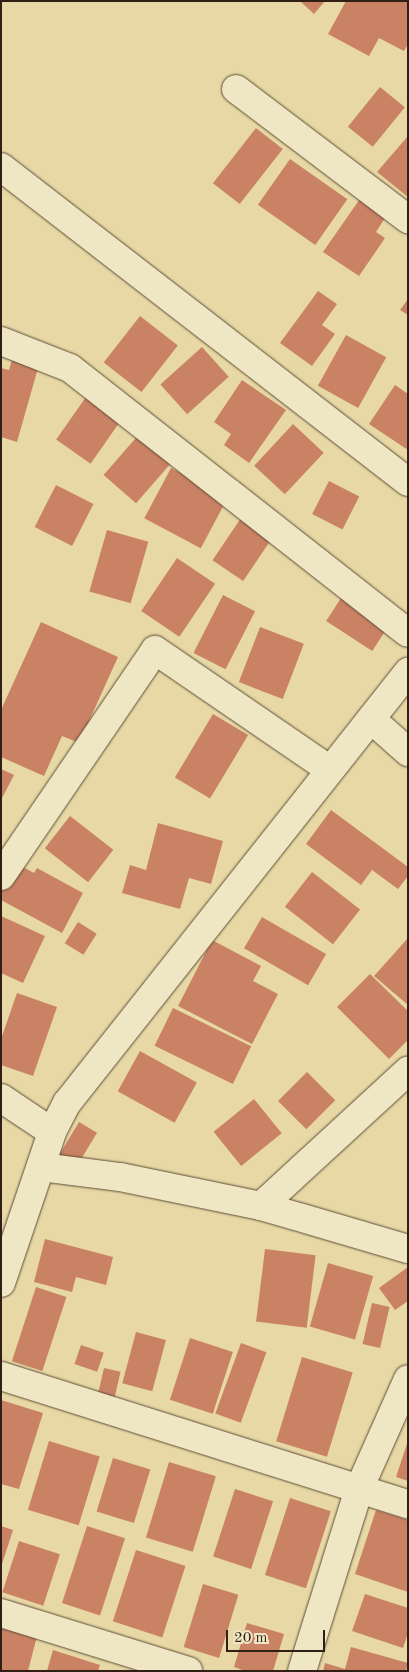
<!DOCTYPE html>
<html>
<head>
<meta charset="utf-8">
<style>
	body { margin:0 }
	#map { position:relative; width:409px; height:1672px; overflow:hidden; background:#e7d8a5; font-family:"Old Standard TT",serif }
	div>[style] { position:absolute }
	.building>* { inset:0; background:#ca8264; transform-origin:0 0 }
	.roads { filter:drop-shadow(0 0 1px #5e4d38) drop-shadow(0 0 1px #5e4d38) }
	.minor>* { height:28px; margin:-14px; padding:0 14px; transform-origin:14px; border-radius:14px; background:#efe6c4 }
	span { translate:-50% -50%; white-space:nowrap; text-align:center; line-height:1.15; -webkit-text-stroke:4px #efe6c4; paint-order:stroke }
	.frame { position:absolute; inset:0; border:2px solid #301f14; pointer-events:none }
	.scale { position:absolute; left:226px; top:1630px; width:99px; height:22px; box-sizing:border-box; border:2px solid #301f14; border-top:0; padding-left:6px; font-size:15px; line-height:18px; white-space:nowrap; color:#301f14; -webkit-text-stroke:4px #efe6c4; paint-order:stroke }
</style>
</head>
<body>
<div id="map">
	<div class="building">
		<i style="clip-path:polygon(300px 1px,325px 1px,314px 14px)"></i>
		<i style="clip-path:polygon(346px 1px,408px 1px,408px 44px,404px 51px,379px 38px,369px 56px,328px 34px)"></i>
		<i style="left:380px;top:87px;width:32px;height:51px;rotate:39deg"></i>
		<i style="left:256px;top:128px;width:34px;height:70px;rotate:38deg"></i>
		<i style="clip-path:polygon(408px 136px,408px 197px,377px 172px)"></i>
		<i style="left:290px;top:159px;width:70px;height:56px;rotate:35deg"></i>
		<i style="clip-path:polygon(364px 193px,390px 210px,376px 232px,385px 238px,359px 276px,323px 252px)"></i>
		<i style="clip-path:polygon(318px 291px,337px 304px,322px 325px,335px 334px,312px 366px,280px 343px)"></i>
		<i style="clip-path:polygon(408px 299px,408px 315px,400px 310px)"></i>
		<i style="left:140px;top:316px;width:48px;height:59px;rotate:38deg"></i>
		<i style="left:346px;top:335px;width:46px;height:58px;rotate:29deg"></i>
		<i style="left:202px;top:347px;width:40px;height:56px;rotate:48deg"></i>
		<i style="clip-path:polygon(14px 353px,40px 361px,17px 442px,1px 437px,1px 368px,9px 370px)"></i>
		<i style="clip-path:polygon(242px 380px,286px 410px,249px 463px,224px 445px,231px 434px,214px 422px)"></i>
		<i style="clip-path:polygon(395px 385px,408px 394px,408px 450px,369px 424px)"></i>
		<i style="left:86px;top:397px;width:42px;height:52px;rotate:35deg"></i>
		<i style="left:293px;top:424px;width:42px;height:57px;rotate:43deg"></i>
		<i style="left:141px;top:432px;width:43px;height:57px;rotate:41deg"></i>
		<i style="left:171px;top:468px;width:64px;height:57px;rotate:28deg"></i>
		<i style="left:329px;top:481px;width:34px;height:37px;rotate:27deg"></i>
		<i style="left:56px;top:485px;width:42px;height:47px;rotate:27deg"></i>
		<i style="left:241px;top:518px;width:37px;height:51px;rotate:34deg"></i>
		<i style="left:107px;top:530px;width:43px;height:64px;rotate:16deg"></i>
		<i style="left:177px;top:558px;width:46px;height:64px;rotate:34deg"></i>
		<i style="left:223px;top:595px;width:36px;height:65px;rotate:27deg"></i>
		<i style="left:343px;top:595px;width:55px;height:31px;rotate:33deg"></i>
		<i style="clip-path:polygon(41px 622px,118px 657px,79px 743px,62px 736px,44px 776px,1px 757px,1px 710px)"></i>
		<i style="left:260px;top:627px;width:47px;height:59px;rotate:21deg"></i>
		<i style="left:213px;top:714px;width:41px;height:74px;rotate:31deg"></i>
		<i style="clip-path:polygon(1px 769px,14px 775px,1px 800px)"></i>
		<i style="clip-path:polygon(331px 810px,408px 867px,408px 876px,398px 889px,372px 870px,361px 885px,306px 844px)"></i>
		<i style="left:70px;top:816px;width:55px;height:41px;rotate:38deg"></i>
		<i style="clip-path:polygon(158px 823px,223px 841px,211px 884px,189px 878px,180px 909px,122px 893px,130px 865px,146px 870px)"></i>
		<i style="clip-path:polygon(12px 861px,34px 873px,37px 868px,83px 893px,62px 933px,1px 900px,1px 881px)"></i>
		<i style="left:312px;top:872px;width:61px;height:44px;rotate:38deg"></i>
		<i style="clip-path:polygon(1px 916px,45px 936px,23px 983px,1px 973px)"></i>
		<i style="left:262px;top:917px;width:74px;height:36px;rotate:30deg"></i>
		<i style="left:78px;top:922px;width:22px;height:25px;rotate:32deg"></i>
		<i style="clip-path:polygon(408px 938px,408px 1005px,374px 976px)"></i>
		<i style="clip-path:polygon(212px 940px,261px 966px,253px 981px,278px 994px,252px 1044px,178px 1006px)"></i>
		<i style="clip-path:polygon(370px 974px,408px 1011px,408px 1040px,389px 1059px,337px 1007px)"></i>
		<i style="clip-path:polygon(17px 993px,57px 1007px,33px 1076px,1px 1065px,1px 1039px)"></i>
		<i style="left:173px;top:1008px;width:87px;height:42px;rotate:26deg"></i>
		<i style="left:140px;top:1051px;width:65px;height:46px;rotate:29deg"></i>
		<i style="left:307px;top:1072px;width:40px;height:41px;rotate:45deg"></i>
		<i style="left:254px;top:1099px;width:44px;height:52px;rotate:51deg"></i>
		<i style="left:79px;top:1122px;width:21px;height:42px;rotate:31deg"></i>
		<i style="clip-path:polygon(45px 1239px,113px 1257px,106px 1285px,76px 1277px,72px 1292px,34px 1282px)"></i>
		<i style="left:265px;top:1249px;width:51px;height:73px;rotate:7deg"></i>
		<i style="left:328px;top:1263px;width:47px;height:66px;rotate:16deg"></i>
		<i style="clip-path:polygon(408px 1267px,408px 1301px,395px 1310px,379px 1288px)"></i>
		<i style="left:36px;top:1287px;width:32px;height:78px;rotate:18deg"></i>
		<i style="left:372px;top:1303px;width:18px;height:42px;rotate:13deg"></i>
		<i style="left:136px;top:1332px;width:31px;height:53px;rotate:15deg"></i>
		<i style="left:190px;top:1338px;width:45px;height:65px;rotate:18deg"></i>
		<i style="left:241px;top:1343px;width:27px;height:75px;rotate:20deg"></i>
		<i style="left:81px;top:1345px;width:24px;height:20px;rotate:19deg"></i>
		<i style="left:302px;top:1357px;width:53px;height:88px;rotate:17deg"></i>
		<i style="left:104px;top:1368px;width:17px;height:27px;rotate:13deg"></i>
		<i style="clip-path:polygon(1px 1400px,43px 1413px,19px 1489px,1px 1484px)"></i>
		<i style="left:49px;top:1441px;width:53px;height:72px;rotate:17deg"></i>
		<i style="clip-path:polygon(407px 1444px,408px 1444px,408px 1481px,396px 1477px)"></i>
		<i style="left:113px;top:1458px;width:39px;height:56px;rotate:17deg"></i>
		<i style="left:169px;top:1462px;width:49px;height:79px;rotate:17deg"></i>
		<i style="left:235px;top:1489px;width:40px;height:71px;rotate:18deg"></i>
		<i style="left:290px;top:1498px;width:43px;height:81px;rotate:18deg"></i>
		<i style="clip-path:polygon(376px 1510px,408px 1520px,408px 1592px,355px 1574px)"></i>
		<i style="clip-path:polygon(1px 1526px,13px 1530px,2px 1564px,1px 1564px)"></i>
		<i style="left:87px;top:1526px;width:40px;height:81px;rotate:18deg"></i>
		<i style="left:19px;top:1541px;width:43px;height:54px;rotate:18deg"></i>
		<i style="left:136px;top:1550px;width:52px;height:75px;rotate:18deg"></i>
		<i style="left:203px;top:1584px;width:37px;height:66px;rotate:17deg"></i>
		<i style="clip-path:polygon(365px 1594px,408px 1608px,408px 1633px,403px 1648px,352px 1631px)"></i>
		<i style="clip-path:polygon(247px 1623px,284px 1634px,273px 1671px,245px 1671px,234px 1667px)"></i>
		<i style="clip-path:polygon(1px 1627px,37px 1636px,28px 1671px,1px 1671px)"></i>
		<i style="clip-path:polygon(351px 1647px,408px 1663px,406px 1671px,323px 1671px,325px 1663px,345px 1669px)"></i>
		<i style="clip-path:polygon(53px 1650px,100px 1665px,98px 1671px,47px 1671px)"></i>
	</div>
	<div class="roads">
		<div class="minor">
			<i style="left:236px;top:89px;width:216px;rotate:37.1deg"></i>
			<i style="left:1px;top:167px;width:515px;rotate:37.74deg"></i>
			<i style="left:1px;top:341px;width:74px;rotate:21.4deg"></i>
			<i style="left:70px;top:368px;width:429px;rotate:38.1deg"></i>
			<i style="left:371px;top:719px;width:50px;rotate:41.7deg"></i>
			<i style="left:1px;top:876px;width:273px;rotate:-55.7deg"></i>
			<i style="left:155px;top:650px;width:212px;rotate:34.4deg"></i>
			<i style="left:1px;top:1098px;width:61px;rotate:33.7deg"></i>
			<i style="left:41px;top:1167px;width:80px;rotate:7.2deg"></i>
			<i style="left:120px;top:1177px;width:144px;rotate:11.6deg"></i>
			<i style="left:261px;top:1206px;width:153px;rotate:16.3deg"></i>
			<i style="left:261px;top:1206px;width:200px;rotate:-42.6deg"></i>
			<i style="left:1px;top:1283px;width:159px;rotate:-71.3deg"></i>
			<i style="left:52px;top:1132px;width:33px;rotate:-63deg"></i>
			<i style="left:67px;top:1103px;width:550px;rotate:-51.65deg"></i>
			<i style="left:1px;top:1376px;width:427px;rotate:17.5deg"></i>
			<i style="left:1px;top:1613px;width:196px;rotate:17.2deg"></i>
			<i style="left:302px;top:1671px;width:191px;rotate:-72.6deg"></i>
			<i style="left:359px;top:1489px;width:120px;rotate:-66deg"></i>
		</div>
	</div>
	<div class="frame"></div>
	<div class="scale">20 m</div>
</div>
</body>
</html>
